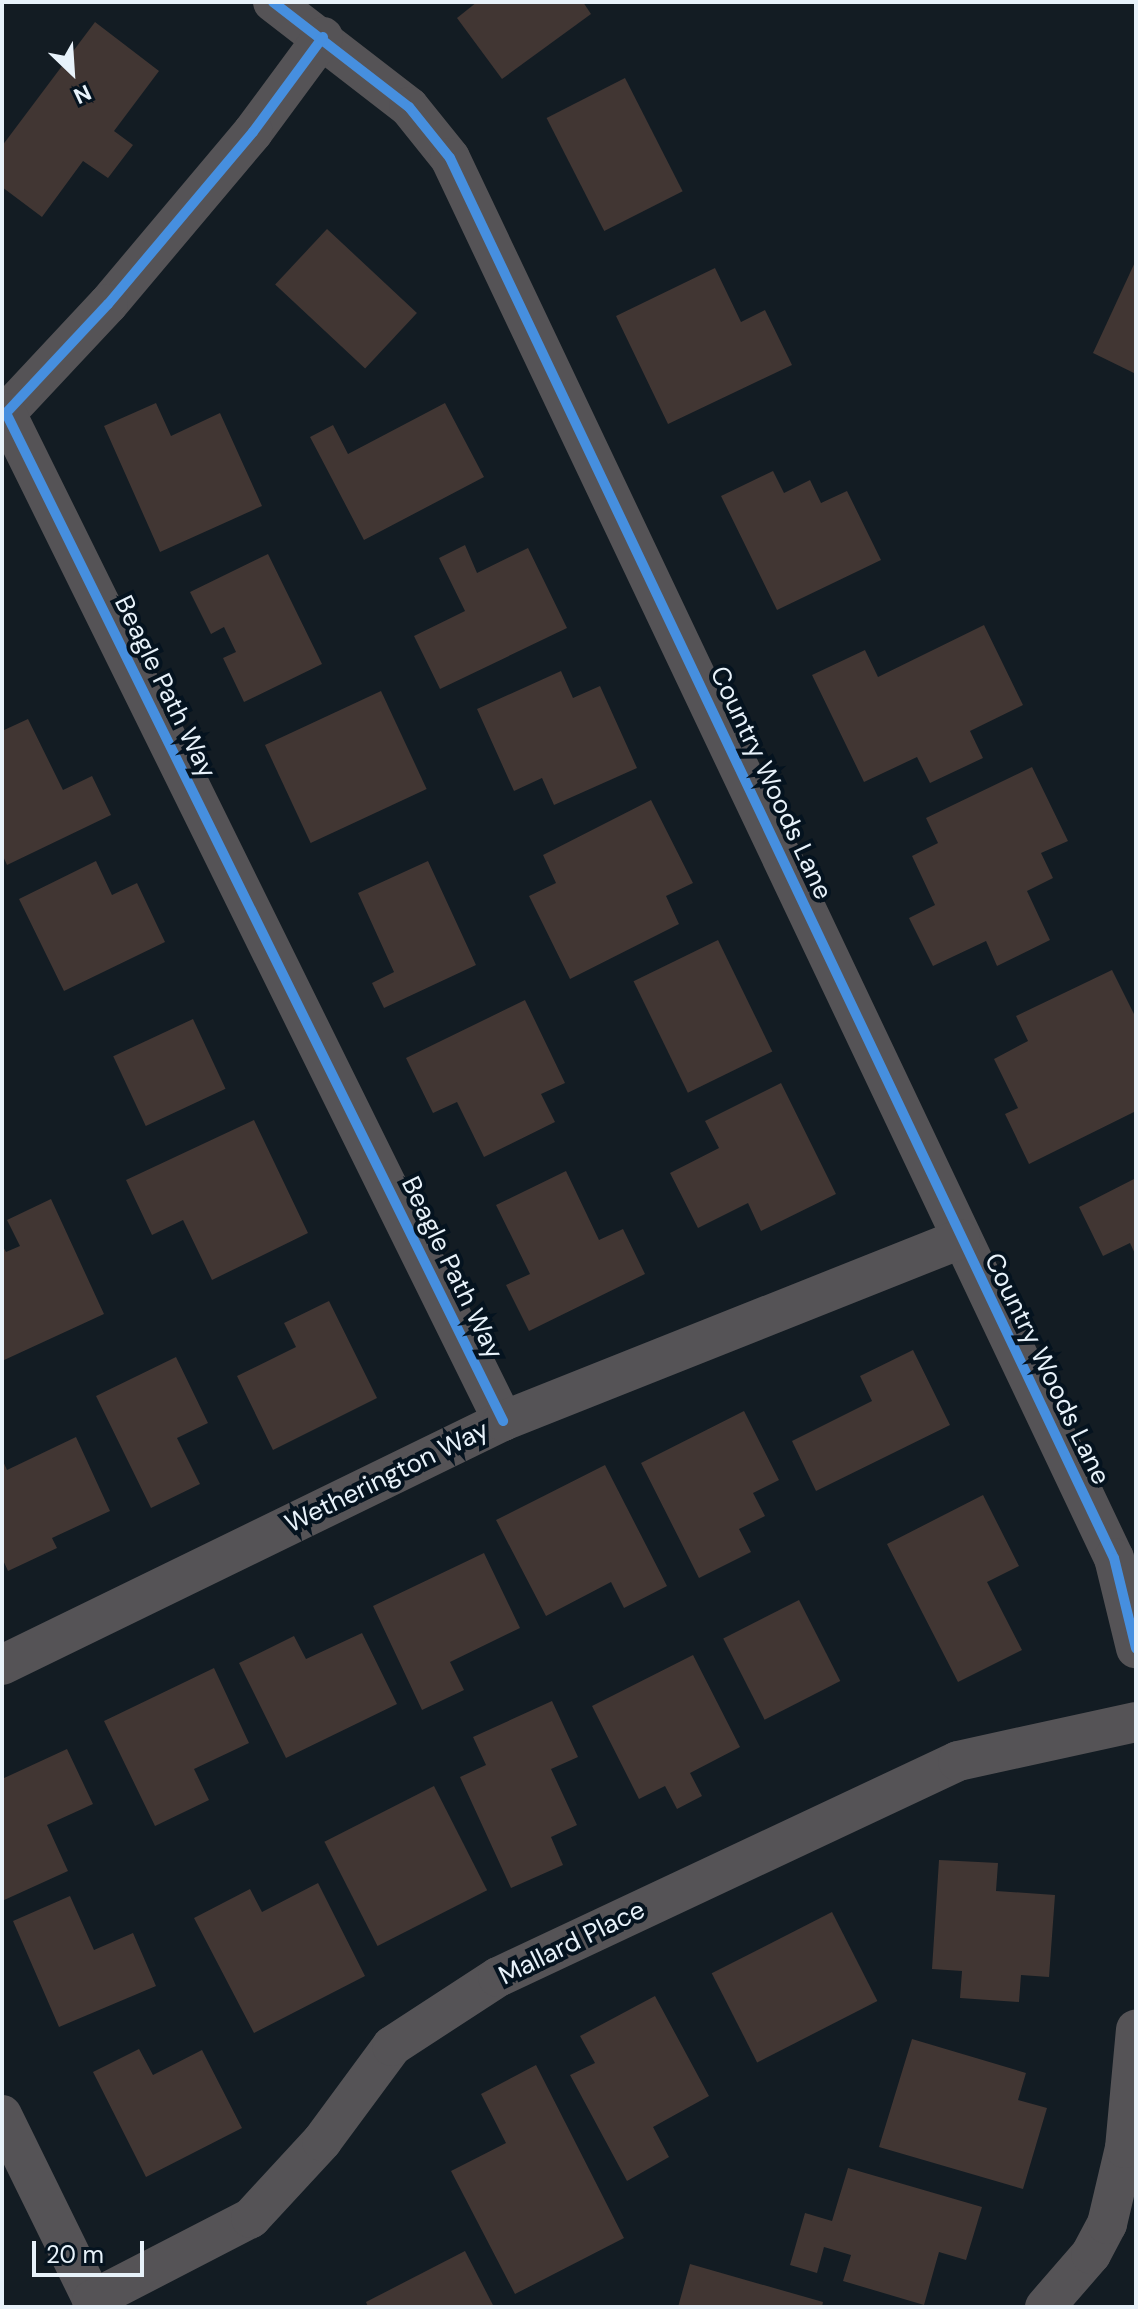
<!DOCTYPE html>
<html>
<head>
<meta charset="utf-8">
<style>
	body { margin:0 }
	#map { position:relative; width:1138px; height:2309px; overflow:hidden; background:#131c23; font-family:"DM Sans",sans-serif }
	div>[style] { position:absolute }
	.building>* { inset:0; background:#413633; transform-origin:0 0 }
	.minor>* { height:40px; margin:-20px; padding:0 20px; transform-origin:20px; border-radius:20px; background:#555356 }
	.cycleway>* { height:10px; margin:-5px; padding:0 5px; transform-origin:5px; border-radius:5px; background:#468fdf }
	span { translate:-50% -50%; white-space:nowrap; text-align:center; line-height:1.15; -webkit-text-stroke:8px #05131f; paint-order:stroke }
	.street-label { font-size:26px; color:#e8f2fa }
	.frame { position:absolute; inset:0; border:4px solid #e8f2fa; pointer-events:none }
	.north { position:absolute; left:32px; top:32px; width:80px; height:80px; -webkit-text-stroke:6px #05131f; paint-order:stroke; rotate:155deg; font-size:22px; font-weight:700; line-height:32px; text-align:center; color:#e8f2fa }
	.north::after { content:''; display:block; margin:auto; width:28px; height:36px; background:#e8f2fa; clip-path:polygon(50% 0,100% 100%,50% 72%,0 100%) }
	.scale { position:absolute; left:32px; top:2241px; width:112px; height:36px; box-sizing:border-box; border:4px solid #e8f2fa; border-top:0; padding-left:10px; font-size:24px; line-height:28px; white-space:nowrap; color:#e8f2fa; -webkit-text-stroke:6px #05131f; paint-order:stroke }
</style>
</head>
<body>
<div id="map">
	<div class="building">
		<i style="clip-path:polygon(477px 2px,583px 2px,591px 14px,502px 79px,457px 18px)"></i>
		<i style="clip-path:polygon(95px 22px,159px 71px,114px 131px,133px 145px,108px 178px,83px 161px,42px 217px,2px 187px,2px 146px)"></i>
		<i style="left:625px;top:78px;width:127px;height:88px;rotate:63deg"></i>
		<i style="left:327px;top:229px;width:123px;height:76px;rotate:43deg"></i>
		<i style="clip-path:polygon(1136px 260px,1136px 374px,1093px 353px)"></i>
		<i style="clip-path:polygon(715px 268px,741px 322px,765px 310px,792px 365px,668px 424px,616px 316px)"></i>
		<i style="clip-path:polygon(156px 403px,171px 436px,220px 413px,262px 506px,160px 552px,104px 426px)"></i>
		<i style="clip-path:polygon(445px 403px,484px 477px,364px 540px,310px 437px,333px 425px,348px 454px)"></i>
		<i style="clip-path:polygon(773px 471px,784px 493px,810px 480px,821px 503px,847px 491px,881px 560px,777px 610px,721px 496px)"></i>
		<i style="clip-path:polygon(465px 545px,477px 573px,528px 548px,567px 628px,440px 689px,414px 636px,465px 611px,439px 558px)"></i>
		<i style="clip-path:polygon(268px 554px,322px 664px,244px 702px,223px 658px,236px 652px,224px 627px,211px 634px,190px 592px)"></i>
		<i style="clip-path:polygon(984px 625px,1023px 705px,970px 731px,983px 758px,930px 783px,917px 757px,864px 782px,812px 675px,865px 650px,878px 677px)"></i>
		<i style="clip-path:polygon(561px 671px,573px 698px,600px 686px,637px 768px,554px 805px,542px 778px,514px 791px,477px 709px)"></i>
		<i style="left:381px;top:691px;width:108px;height:128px;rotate:65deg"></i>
		<i style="clip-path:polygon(28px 719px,63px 790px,92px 776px,111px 815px,7px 865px,2px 854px,2px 731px)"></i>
		<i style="clip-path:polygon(1032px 767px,1068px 841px,1041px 853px,1053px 878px,1027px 891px,1050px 940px,997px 966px,986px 941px,933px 966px,909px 918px,935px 905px,912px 856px,938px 843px,926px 818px)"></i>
		<i style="clip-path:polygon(651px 800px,693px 883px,666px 896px,679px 924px,570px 979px,529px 896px,556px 883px,543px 855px)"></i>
		<i style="clip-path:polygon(96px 861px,112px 895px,137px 883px,165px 942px,64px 991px,19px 899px)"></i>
		<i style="clip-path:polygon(428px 861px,476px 965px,384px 1008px,372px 983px,394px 972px,358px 893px)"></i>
		<i style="left:718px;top:940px;width:124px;height:94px;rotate:64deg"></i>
		<i style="clip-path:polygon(1112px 970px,1136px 1018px,1136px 1111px,1029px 1164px,1005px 1114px,1018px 1108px,994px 1059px,1028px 1041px,1016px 1016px)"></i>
		<i style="clip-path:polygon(525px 1000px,565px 1083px,541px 1094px,555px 1122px,484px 1157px,457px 1102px,433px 1113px,406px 1058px)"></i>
		<i style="left:193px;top:1019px;width:77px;height:88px;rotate:65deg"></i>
		<i style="clip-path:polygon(781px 1083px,836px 1194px,761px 1231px,748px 1203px,698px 1228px,670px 1173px,719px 1148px,705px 1121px)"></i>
		<i style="clip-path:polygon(254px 1120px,308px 1233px,212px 1280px,183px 1220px,152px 1235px,126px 1180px)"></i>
		<i style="clip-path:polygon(566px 1171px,599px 1240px,623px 1229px,645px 1274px,529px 1331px,506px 1285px,530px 1274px,496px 1205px)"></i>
		<i style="clip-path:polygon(1136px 1178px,1136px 1256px,1130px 1243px,1103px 1256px,1079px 1207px)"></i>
		<i style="clip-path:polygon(51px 1199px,104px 1314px,2px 1361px,2px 1245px,6px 1252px,20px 1246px,7px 1220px)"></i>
		<i style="clip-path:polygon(329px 1301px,377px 1398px,273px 1450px,237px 1376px,296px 1347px,284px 1323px)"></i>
		<i style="clip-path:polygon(913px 1350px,950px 1425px,816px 1491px,792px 1441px,872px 1401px,860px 1376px)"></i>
		<i style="clip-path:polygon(176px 1357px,208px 1423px,177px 1438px,200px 1484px,151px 1508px,96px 1396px)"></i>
		<i style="clip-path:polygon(744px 1411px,779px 1480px,753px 1493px,765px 1516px,739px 1529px,751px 1552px,699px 1578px,641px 1463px)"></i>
		<i style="clip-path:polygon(76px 1437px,110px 1511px,52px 1538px,57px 1548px,8px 1571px,2px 1558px,2px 1459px,7px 1470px)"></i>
		<i style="clip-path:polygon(605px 1465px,667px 1586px,624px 1608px,611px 1582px,546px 1616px,496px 1520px)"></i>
		<i style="clip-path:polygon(983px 1495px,1019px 1566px,987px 1582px,1022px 1650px,958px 1682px,887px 1544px)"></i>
		<i style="clip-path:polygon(484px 1553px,520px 1628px,450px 1662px,464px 1690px,422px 1710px,373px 1606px)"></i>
		<i style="left:799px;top:1600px;width:91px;height:85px;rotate:63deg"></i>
		<i style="clip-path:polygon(362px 1633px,397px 1704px,286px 1758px,239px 1663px,294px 1636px,306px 1659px)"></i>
		<i style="clip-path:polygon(693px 1655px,740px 1747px,690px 1773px,702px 1796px,677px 1809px,665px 1786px,639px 1799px,592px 1706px)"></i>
		<i style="clip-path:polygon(214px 1668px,249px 1743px,194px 1769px,209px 1800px,155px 1826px,104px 1721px)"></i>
		<i style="clip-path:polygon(552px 1701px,578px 1757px,551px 1769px,577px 1825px,551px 1837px,563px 1865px,511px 1888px,460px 1777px,486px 1765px,473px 1737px)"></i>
		<i style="clip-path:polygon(67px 1749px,93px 1804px,47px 1825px,68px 1871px,2px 1901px,2px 1779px)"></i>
		<i style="left:434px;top:1786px;width:117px;height:123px;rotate:63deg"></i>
		<i style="clip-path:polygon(939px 1860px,998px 1863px,996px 1891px,1055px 1895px,1049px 1977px,1021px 1975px,1019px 2002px,960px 1998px,962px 1971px,932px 1969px)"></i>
		<i style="clip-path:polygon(318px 1883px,365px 1976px,254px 2033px,194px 1918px,250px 1889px,262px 1912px)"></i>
		<i style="clip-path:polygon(70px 1896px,94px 1950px,133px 1933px,156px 1986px,59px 2027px,13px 1921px)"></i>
		<i style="left:832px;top:1912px;width:100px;height:135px;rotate:63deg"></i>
		<i style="clip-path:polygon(655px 1996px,709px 2096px,653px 2127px,669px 2157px,627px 2181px,570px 2075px,595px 2063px,580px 2036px)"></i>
		<i style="clip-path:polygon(912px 2039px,1026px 2073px,1018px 2100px,1047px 2108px,1023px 2189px,879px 2147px)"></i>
		<i style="clip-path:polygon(139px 2049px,153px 2075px,202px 2050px,242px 2128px,146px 2177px,93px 2072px)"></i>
		<i style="clip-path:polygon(536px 2065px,624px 2238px,515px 2294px,451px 2171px,506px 2143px,481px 2094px)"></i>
		<i style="clip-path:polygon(848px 2168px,982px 2207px,966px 2260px,939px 2252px,924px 2305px,843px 2281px,851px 2255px,824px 2247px,817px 2273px,790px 2265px,805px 2213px,832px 2221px)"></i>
		<i style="clip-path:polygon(465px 2251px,494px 2307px,368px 2307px,366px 2302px)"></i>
		<i style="clip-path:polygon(690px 2264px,823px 2302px,822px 2307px,678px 2307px)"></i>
	</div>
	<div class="minor">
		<i style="left:273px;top:2px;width:172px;rotate:37.7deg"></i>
		<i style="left:409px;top:107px;width:65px;rotate:51.2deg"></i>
		<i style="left:450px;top:158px;width:1549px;rotate:64.63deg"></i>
		<i style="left:1114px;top:1558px;width:93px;rotate:76.3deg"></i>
		<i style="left:323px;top:37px;width:118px;rotate:126.4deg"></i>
		<i style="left:253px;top:132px;width:225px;rotate:130.1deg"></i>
		<i style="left:108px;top:304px;width:149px;rotate:133.1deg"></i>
		<i style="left:6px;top:413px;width:1124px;rotate:63.75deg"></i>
		<i style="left:2px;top:1665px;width:557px;rotate:-25.97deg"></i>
		<i style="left:503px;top:1421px;width:492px;rotate:-21.7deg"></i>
		<i style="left:2px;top:2115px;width:214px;rotate:63.9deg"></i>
		<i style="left:92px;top:2300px;width:179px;rotate:-27.3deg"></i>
		<i style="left:251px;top:2218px;width:105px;rotate:-47.3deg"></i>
		<i style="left:322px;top:2141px;width:118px;rotate:-53.6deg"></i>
		<i style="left:392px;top:2046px;width:126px;rotate:-33.1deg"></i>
		<i style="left:498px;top:1977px;width:508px;rotate:-25.15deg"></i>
		<i style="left:958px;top:1761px;width:182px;rotate:-12.4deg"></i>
		<i style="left:1045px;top:2307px;width:70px;rotate:-49deg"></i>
		<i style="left:1091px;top:2254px;width:34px;rotate:-62deg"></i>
		<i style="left:1107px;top:2224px;width:78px;rotate:-76.7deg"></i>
		<i style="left:1125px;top:2148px;width:119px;rotate:-84.7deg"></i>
	</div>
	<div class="cycleway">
		<i style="left:273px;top:2px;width:172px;rotate:37.7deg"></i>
		<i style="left:409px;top:107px;width:65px;rotate:51.2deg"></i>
		<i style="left:450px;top:158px;width:1549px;rotate:64.63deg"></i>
		<i style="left:1114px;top:1558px;width:93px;rotate:76.3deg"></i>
		<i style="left:323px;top:37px;width:118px;rotate:126.4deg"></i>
		<i style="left:253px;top:132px;width:225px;rotate:130.1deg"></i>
		<i style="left:108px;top:304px;width:149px;rotate:133.1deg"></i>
		<i style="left:6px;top:413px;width:1124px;rotate:63.75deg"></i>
	</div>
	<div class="street-label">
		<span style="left:165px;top:687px;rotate:64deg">Beagle Path Way</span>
		<span style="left:771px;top:783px;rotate:65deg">Country Woods Lane</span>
		<span style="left:452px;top:1268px;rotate:64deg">Beagle Path Way</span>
		<span style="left:1047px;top:1369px;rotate:64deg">Country Woods Lane</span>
		<span style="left:387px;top:1477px;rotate:-26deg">Wetherington Way</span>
		<span style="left:572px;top:1943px;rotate:-26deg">Mallard Place</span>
	</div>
	<div class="frame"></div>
	<div class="north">N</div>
	<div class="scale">20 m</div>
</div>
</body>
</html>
